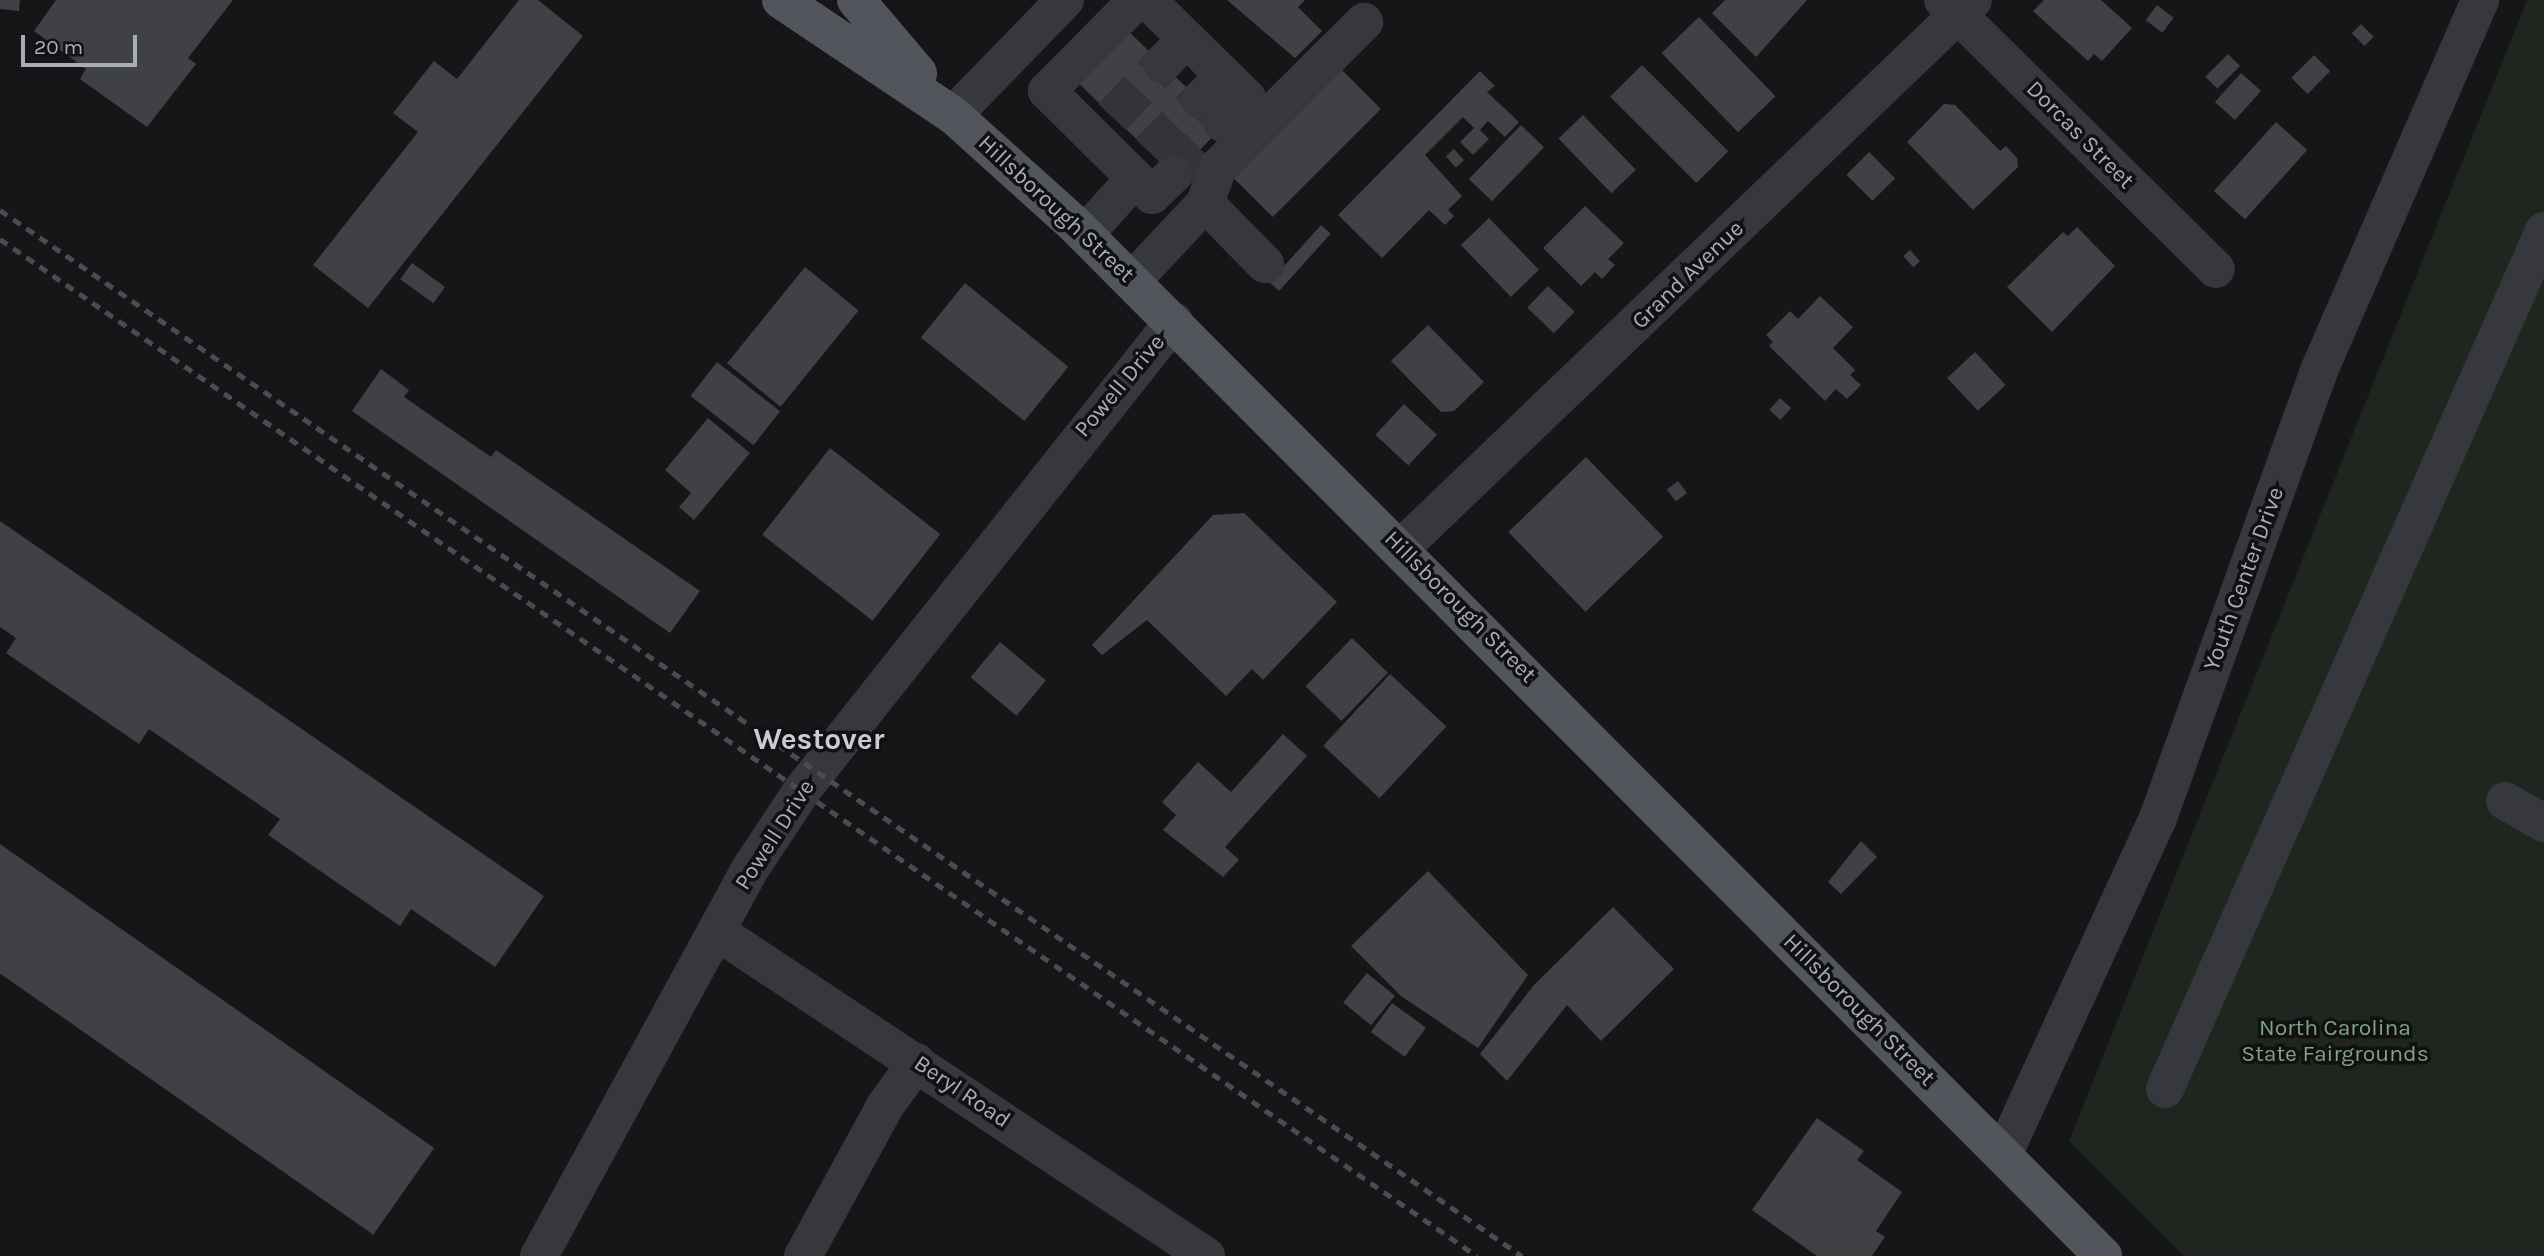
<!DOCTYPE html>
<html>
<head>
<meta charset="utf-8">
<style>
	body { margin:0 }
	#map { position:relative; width:2544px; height:1256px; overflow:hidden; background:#161618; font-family:Karla,sans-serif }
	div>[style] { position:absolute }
	.green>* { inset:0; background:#1e261f }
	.building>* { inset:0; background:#404145; transform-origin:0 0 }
	.minor-tunnel>* { height:38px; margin-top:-19px; transform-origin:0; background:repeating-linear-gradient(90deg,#333438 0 38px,transparent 0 57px) }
	.minor>* { height:38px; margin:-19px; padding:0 19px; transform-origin:19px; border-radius:19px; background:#37383d }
	.major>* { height:38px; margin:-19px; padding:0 19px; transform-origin:19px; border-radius:19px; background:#53555c }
	.rail>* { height:5px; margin-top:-2.5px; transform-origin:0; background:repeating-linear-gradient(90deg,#4a4c52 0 9px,transparent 0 16px) }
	span { translate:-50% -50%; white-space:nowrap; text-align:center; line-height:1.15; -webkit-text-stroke:7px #111113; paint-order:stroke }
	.street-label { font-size:23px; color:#a8adb8 }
	.park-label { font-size:23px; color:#7fa381 }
	.district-label { font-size:30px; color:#c9ccd4; font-weight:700 }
	.scale { position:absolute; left:21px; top:35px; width:116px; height:32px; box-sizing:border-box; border:4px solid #a8adb8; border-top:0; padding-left:9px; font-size:21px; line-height:24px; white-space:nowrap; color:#a8adb8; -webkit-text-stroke:5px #111113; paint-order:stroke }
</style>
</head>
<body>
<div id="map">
	<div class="green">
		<i style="clip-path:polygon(2527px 0,2544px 0,2544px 1256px,2184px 1256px,2069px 1141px)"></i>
	</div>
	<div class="building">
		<i style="clip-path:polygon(0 0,20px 0,19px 11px,0 9px)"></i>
		<i style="clip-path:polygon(56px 0,233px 0,188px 58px,196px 64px,147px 127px,80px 79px,86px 69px,34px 31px)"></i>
		<i style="clip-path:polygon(519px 0,538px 0,583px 36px,368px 308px,313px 265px,418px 132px,393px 113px,434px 61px,457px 79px)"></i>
		<i style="clip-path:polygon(1227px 0,1305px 0,1298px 7px,1322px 31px,1295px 58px)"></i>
		<i style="clip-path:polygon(1725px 0,1807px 0,1756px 57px,1712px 13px)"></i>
		<i style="clip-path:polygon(2044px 0,2101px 0,2132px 28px,2102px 61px,2094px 54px,2088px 61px,2033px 11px)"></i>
		<i style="left:2157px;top:5px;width:21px;height:19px;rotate:37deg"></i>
		<i style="left:1699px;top:17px;width:110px;height:52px;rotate:46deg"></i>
		<i style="left:2361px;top:24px;width:18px;height:13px;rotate:45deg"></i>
		<i style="left:1124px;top:27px;width:140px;height:72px;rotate:44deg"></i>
		<i style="left:2228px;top:54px;width:17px;height:32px;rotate:45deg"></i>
		<i style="left:2314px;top:55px;width:23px;height:32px;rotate:45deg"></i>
		<i style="left:1642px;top:65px;width:122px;height:45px;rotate:45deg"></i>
		<i style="left:1342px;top:70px;width:55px;height:153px;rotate:45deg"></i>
		<i style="clip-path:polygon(1480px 71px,1495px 86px,1487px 92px,1519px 122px,1505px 137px,1488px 121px,1480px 130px,1489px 139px,1473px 155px,1460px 142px,1474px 128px,1463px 117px,1425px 155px,1462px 196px,1448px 210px,1454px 216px,1445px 225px,1429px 210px,1382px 258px,1338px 215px)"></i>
		<i style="left:2241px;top:73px;width:27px;height:39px;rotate:42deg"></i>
		<i style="clip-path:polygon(1944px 104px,1955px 105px,2000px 151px,2006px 146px,2017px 158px,2018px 167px,1973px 210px,1907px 142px)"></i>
		<i style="left:1583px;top:115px;width:76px;height:34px;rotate:46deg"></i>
		<i style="left:2276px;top:122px;width:42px;height:93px;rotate:42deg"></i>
		<i style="left:1521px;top:125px;width:32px;height:75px;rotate:44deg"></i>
		<i style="left:1454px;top:149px;width:15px;height:11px;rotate:48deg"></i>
		<i style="left:1869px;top:152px;width:37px;height:32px;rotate:45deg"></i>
		<i style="clip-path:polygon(1585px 206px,1624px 243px,1608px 259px,1615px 265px,1602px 279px,1595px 272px,1581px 286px,1543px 248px)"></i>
		<i style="left:1489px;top:218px;width:72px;height:39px;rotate:46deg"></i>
		<i style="left:1321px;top:225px;width:13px;height:77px;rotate:42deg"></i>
		<i style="clip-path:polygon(2077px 227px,2115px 266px,2052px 332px,2007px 287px,2063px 232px,2068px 236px)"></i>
		<i style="left:1910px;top:250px;width:15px;height:9px;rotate:48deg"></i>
		<i style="left:412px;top:263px;width:41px;height:20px;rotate:36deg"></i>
		<i style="left:805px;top:267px;width:69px;height:124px;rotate:39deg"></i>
		<i style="left:965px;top:283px;width:133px;height:70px;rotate:39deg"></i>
		<i style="left:1548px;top:286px;width:37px;height:30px;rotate:44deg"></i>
		<i style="clip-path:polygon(1820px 296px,1853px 327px,1833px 348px,1855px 370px,1850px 375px,1861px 385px,1847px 399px,1836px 389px,1825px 401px,1769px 346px,1773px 342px,1766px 335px,1790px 311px,1798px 319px)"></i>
		<i style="clip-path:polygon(1428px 325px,1484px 382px,1454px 411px,1441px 412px,1391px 361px)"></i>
		<i style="left:1975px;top:352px;width:45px;height:38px;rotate:47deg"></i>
		<i style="left:717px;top:362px;width:80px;height:43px;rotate:38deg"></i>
		<i style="clip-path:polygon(381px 369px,409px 390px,404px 397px,491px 457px,496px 450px,700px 591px,670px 633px,352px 411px)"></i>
		<i style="left:1780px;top:398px;width:15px;height:16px;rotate:42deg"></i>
		<i style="left:1404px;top:404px;width:45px;height:42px;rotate:43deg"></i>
		<i style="clip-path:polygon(708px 418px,750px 453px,694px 520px,679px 507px,691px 493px,665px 470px)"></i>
		<i style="left:830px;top:448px;width:140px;height:110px;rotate:38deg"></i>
		<i style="left:1586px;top:457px;width:111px;height:108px;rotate:46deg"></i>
		<i style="left:1678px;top:481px;width:15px;height:14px;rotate:53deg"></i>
		<i style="clip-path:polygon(1244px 513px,1337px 602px,1263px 680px,1252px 669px,1226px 696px,1147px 620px,1102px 655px,1092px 645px,1213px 515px)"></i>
		<i style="clip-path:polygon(0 521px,544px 896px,495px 967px,411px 909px,400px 926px,268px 835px,280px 819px,149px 729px,139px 744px,6px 653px,16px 638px,0 627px)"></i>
		<i style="left:1352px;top:638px;width:50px;height:67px;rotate:44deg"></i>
		<i style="left:1000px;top:642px;width:60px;height:46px;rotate:40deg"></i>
		<i style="left:1390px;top:674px;width:77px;height:98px;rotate:43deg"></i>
		<i style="clip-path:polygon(1283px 734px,1307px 756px,1225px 847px,1239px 860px,1223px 877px,1163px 830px,1176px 815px,1162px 802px,1198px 762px,1231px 792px)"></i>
		<i style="clip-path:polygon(1861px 841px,1877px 857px,1841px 894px,1828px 882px)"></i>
		<i style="left:0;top:844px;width:530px;height:106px;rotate:35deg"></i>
		<i style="clip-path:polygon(1428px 871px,1528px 975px,1478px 1048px,1401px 996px,1351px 946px)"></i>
		<i style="clip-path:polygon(1613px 907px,1674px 969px,1601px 1041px,1567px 1005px,1507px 1081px,1480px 1054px,1534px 985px)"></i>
		<i style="left:1367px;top:973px;width:36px;height:38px;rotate:39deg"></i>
		<i style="left:1392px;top:1003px;width:42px;height:36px;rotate:36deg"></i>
		<i style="clip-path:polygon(1817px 1118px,1864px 1151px,1857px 1160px,1902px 1192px,1876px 1231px,1885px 1237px,1872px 1256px,1817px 1256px,1752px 1210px)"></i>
	</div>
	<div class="minor-tunnel">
		<i style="left:1112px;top:117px;width:73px;rotate:-46.7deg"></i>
		<i style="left:1149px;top:152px;width:73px;rotate:-45.6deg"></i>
		<i style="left:1173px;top:175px;width:72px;rotate:-46.1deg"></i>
	</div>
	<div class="minor">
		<i style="left:1147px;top:0;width:140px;rotate:44.4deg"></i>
		<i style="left:1247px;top:98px;width:35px;rotate:134deg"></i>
		<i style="left:1943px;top:0;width:383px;rotate:44.6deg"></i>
		<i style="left:1162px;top:64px;width:35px;rotate:-46deg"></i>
		<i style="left:1200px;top:100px;width:34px;rotate:-45deg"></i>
		<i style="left:953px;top:115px;width:161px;rotate:-45.8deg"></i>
		<i style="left:1135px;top:178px;width:24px;rotate:45deg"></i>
		<i style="left:1152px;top:195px;width:29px;rotate:-44deg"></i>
		<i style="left:1205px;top:203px;width:86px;rotate:45.5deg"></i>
		<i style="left:1085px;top:234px;width:75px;rotate:-48.2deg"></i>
		<i style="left:1135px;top:178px;width:124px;rotate:-135.3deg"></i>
		<i style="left:1047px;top:91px;width:128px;rotate:-45.3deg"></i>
		<i style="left:1132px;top:281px;width:107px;rotate:-46.9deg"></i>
		<i style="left:1205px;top:203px;width:38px;rotate:-70deg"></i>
		<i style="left:1218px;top:167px;width:206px;rotate:-44.8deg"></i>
		<i style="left:1401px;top:548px;width:792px;rotate:-43.77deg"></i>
		<i style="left:2505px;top:801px;width:45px;rotate:29.4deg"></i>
		<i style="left:716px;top:931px;width:588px;rotate:33.55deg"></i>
		<i style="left:2165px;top:1089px;width:938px;rotate:-66.17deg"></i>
		<i style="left:2003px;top:1155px;width:371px;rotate:-65.3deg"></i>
		<i style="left:2158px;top:818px;width:473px;rotate:-70.2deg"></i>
		<i style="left:2318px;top:373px;width:407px;rotate:-66.5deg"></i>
		<i style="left:539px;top:1256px;width:444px;rotate:-61.4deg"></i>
		<i style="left:752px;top:866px;width:92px;rotate:-56.5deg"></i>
		<i style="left:803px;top:789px;width:597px;rotate:-51.59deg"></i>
		<i style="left:803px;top:1256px;width:171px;rotate:-61.3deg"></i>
		<i style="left:885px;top:1106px;width:54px;rotate:-54deg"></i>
	</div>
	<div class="major">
		<i style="left:781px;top:0;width:207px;rotate:33.8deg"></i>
		<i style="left:953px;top:115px;width:161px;rotate:42deg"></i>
		<i style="left:1073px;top:223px;width:1459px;rotate:45.08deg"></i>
		<i style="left:856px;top:0;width:96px;rotate:49.7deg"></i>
	</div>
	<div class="rail">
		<i style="left:0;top:210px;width:1847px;rotate:34.5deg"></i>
		<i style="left:0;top:239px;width:1793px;rotate:34.55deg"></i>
	</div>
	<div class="street-label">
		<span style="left:2080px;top:135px;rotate:45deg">Dorcas Street</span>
		<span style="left:1056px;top:209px;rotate:43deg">Hillsborough Street</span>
		<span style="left:1688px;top:275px;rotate:-44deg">Grand Avenue</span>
		<span style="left:1120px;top:386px;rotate:-50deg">Powell Drive</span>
		<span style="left:2244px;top:579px;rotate:-70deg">Youth Center Drive</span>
		<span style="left:1460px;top:607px;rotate:45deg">Hillsborough Street</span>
		<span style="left:775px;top:835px;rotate:-57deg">Powell Drive</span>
		<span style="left:1859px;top:1010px;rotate:45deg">Hillsborough Street</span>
		<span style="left:962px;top:1092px;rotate:34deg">Beryl Road</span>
	</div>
	<div class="park-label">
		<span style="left:2335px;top:1041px">North Carolina<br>State Fairgrounds</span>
	</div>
	<div class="district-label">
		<span style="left:819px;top:739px">Westover</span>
	</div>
	<div class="scale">20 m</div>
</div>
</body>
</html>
